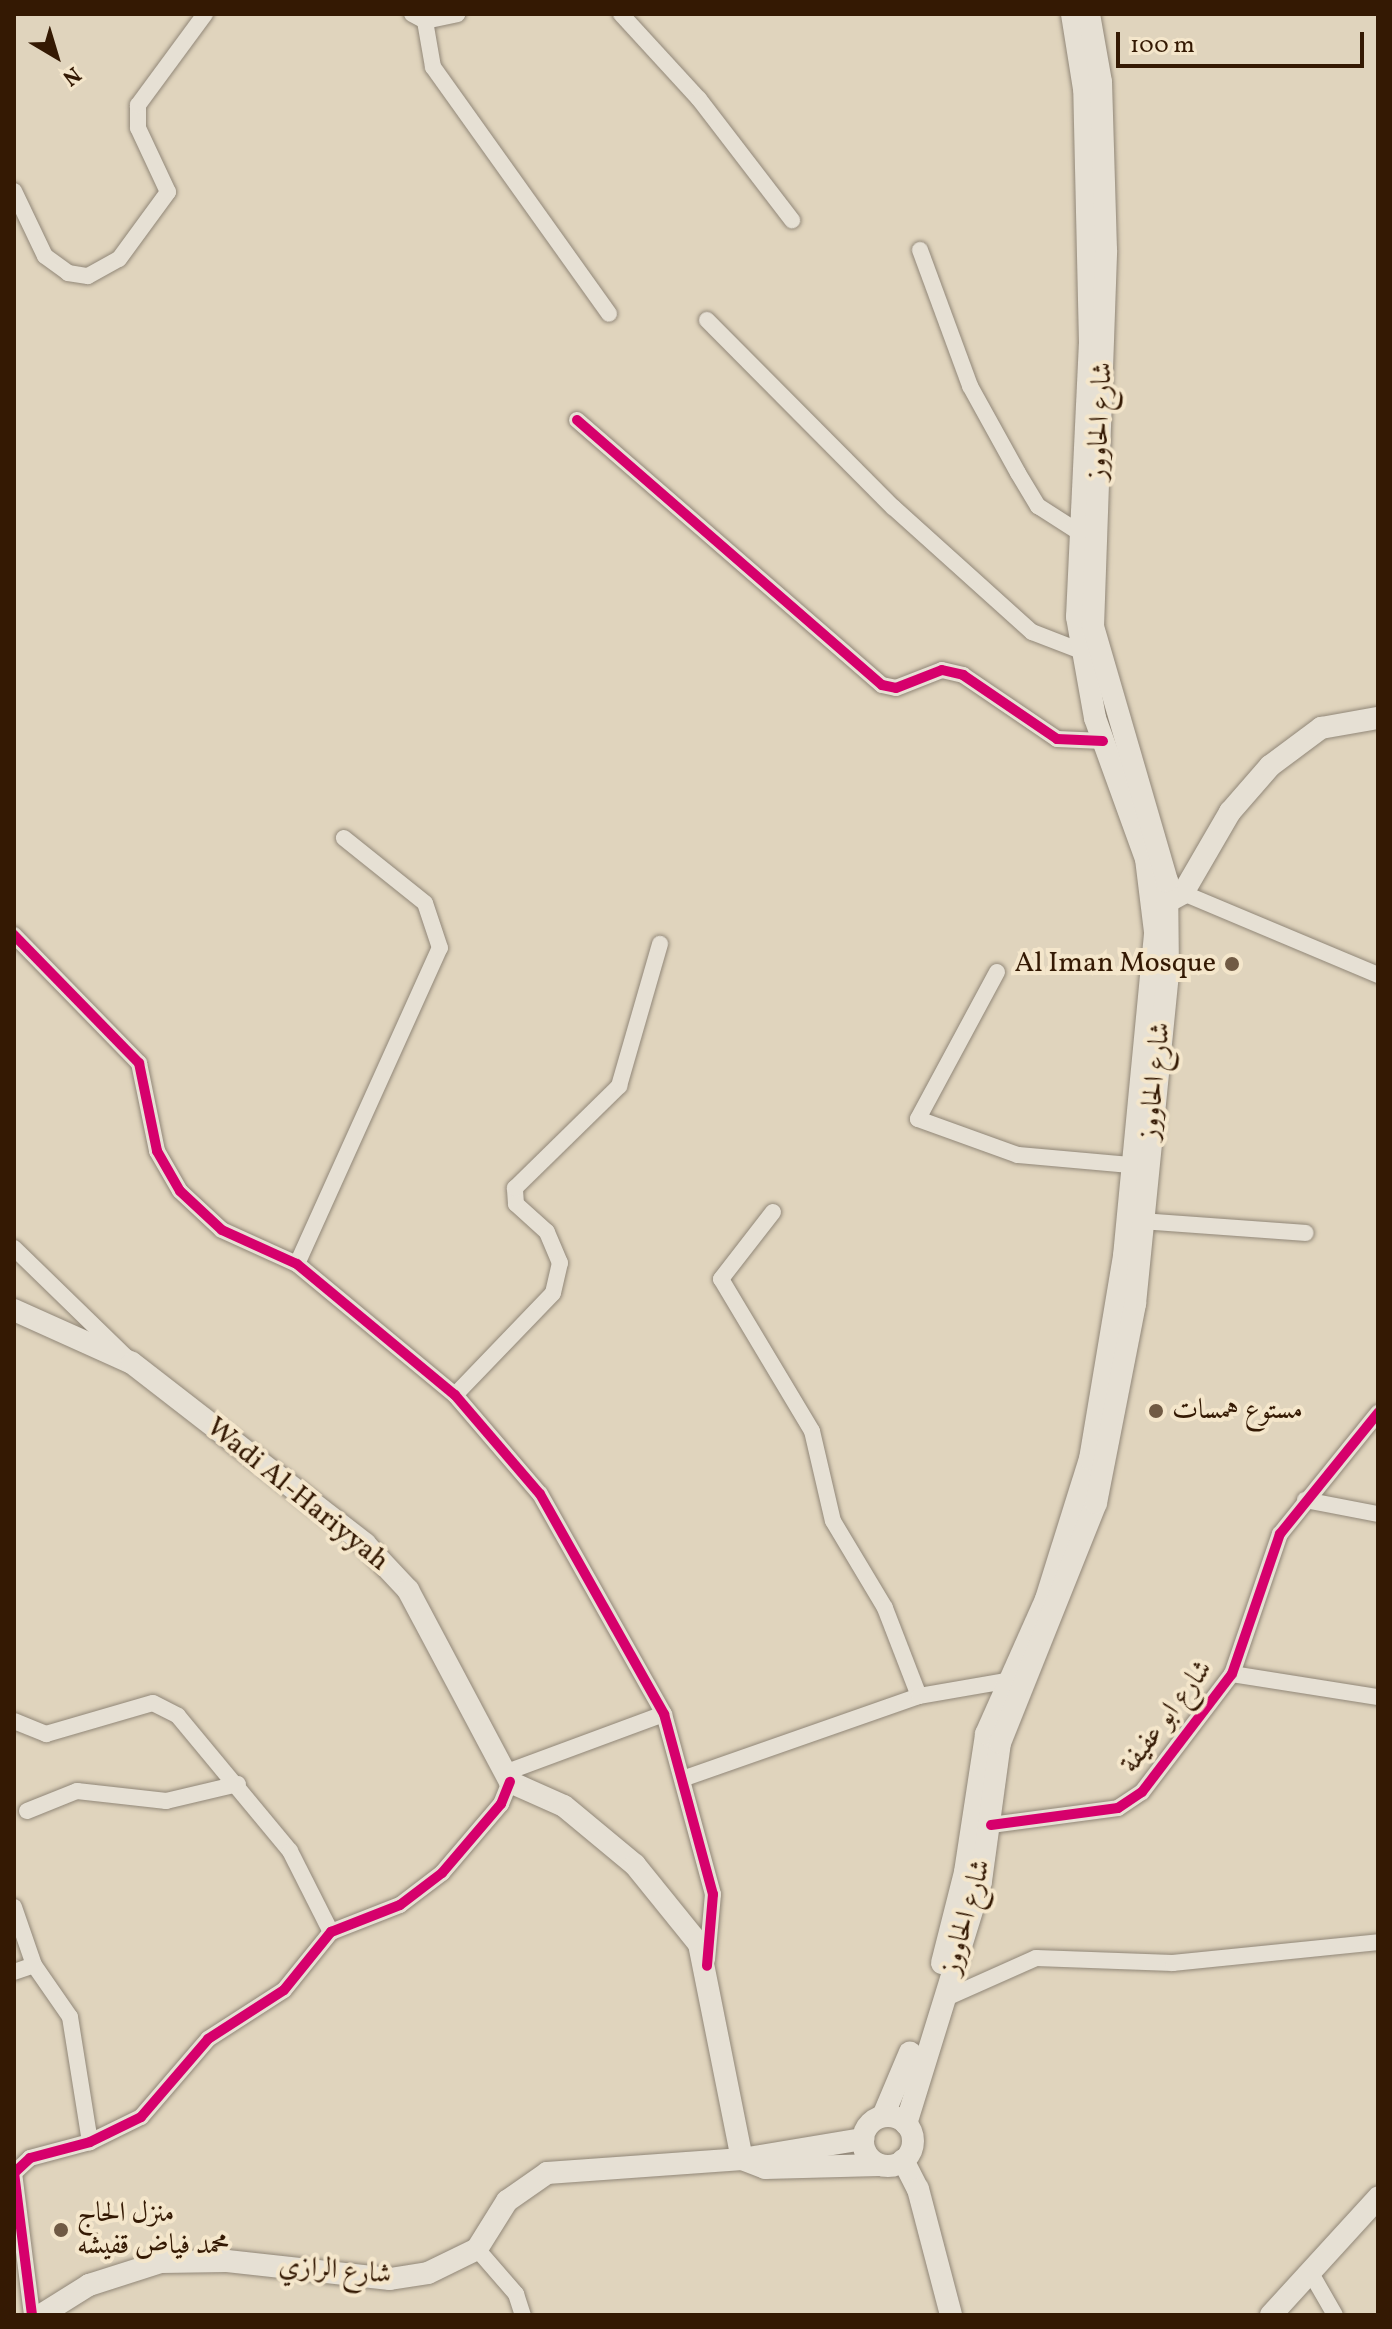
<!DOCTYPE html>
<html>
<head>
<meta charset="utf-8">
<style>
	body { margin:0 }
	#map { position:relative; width:1392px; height:2329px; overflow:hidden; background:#e0d4bd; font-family:Vollkorn,Amiri,serif }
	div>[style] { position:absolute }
	.roads { filter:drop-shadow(0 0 2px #918778) drop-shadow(0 0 2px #918778) }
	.street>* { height:16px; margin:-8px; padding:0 8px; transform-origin:8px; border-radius:8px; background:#e6e0d4 }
	.secondary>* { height:22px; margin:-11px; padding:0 11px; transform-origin:11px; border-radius:11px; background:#e6e0d4 }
	.secondary>.ring { margin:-11px; padding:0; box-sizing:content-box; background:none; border:22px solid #e6e0d4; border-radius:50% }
	.cycleway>* { height:10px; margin:-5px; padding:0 5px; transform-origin:5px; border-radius:5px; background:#d6006c }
	.dots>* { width:22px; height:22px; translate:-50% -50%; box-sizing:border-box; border:4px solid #f4e6cb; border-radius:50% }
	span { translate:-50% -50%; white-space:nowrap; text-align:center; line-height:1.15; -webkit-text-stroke:8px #f4e6cb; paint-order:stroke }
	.street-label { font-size:28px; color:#341903 }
	.poi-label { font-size:28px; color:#341903 }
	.right { translate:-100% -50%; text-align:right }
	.left { translate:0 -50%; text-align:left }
	.frame { position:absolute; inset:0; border:16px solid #341903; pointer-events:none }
	.north { position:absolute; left:16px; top:16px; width:80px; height:80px; -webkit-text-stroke:6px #f4e6cb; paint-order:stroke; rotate:142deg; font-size:22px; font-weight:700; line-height:32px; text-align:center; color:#341903 }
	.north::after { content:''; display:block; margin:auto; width:28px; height:36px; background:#341903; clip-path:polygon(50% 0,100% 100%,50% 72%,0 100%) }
	.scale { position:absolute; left:1116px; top:32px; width:248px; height:36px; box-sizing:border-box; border:4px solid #341903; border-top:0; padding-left:10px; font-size:24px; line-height:28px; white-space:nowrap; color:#341903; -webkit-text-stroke:6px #f4e6cb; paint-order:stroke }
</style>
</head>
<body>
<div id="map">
	<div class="roads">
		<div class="street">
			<i style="left:412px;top:14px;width:15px;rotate:28deg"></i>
			<i style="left:425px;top:21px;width:33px;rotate:-12deg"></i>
			<i style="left:621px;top:14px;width:115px;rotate:47.5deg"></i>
			<i style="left:699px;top:99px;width:153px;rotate:52.5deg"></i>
			<i style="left:425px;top:21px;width:47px;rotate:80.1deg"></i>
			<i style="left:433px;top:67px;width:303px;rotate:54.5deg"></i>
			<i style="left:14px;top:191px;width:72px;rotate:64.5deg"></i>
			<i style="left:45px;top:256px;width:29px;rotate:36deg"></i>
			<i style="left:68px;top:273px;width:20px;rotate:9deg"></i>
			<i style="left:88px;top:276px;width:35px;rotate:-29deg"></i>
			<i style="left:119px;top:259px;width:83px;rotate:-53.8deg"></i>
			<i style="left:168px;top:192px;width:71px;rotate:-115.1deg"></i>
			<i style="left:138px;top:128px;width:23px;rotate:-90deg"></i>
			<i style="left:138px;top:105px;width:113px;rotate:-53.6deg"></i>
			<i style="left:920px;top:250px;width:145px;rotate:69.8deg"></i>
			<i style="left:970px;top:386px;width:99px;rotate:61.1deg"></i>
			<i style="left:1018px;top:473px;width:39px;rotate:59deg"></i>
			<i style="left:1038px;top:506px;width:50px;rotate:32.7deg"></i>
			<i style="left:707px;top:320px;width:264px;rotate:45.2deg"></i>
			<i style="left:893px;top:507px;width:187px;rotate:42deg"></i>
			<i style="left:1032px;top:632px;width:53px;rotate:21.2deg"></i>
			<i style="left:577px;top:420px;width:404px;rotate:41deg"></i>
			<i style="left:882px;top:685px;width:14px;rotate:12deg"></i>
			<i style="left:896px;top:688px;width:49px;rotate:-21.4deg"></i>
			<i style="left:942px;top:670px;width:22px;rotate:13deg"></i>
			<i style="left:963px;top:675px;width:114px;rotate:34.2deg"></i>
			<i style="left:1057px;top:739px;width:46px;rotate:2.5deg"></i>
			<i style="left:1183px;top:893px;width:212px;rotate:22.8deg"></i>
			<i style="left:14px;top:935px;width:179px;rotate:45.7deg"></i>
			<i style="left:139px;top:1063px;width:90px;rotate:78.4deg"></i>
			<i style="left:157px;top:1151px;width:46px;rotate:60.1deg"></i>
			<i style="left:180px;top:1191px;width:57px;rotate:42.9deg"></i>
			<i style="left:222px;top:1230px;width:82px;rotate:24.4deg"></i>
			<i style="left:297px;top:1264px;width:205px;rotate:39.7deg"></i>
			<i style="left:455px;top:1395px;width:130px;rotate:49.4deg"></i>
			<i style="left:540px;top:1494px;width:253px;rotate:60.6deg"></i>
			<i style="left:664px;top:1714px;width:187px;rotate:74.8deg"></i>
			<i style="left:713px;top:1894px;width:66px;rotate:95.2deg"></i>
			<i style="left:997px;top:972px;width:167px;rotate:118.3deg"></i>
			<i style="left:918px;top:1119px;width:106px;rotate:19.8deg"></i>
			<i style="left:1018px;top:1155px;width:113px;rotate:5.1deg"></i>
			<i style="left:773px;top:1212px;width:85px;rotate:127.8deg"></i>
			<i style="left:721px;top:1279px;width:177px;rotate:59.1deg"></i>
			<i style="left:812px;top:1431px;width:92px;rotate:76.9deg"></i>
			<i style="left:833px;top:1521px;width:101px;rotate:59.1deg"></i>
			<i style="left:885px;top:1608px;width:94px;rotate:68.9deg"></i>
			<i style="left:1142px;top:1221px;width:164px;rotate:4.2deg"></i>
			<i style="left:14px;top:1248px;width:155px;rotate:44.2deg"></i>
			<i style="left:297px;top:1264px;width:347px;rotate:-65.7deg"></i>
			<i style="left:440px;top:948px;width:47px;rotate:-108.4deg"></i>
			<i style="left:425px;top:903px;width:104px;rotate:-141.3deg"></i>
			<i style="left:455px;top:1395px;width:141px;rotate:-46.1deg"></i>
			<i style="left:553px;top:1293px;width:31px;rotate:-77deg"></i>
			<i style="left:560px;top:1263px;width:34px;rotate:-113deg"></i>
			<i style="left:547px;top:1232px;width:42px;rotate:-137.9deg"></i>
			<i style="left:516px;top:1204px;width:16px;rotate:-94deg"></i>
			<i style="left:515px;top:1188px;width:146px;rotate:-44.4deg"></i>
			<i style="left:619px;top:1086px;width:148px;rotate:-73.9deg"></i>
			<i style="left:1305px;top:1500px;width:74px;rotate:10.9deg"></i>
			<i style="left:1232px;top:1674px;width:148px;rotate:9deg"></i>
			<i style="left:14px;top:1721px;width:35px;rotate:22deg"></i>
			<i style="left:46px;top:1734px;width:111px;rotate:-16.2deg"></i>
			<i style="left:153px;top:1703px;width:28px;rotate:27deg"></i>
			<i style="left:178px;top:1716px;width:175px;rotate:50.3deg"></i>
			<i style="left:290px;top:1851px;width:91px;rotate:63.2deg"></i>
			<i style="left:507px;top:1772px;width:167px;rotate:-20.3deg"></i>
			<i style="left:685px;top:1778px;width:248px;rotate:-19.3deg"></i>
			<i style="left:919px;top:1696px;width:88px;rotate:-9.8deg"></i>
			<i style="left:27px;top:1811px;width:54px;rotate:-21.8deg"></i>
			<i style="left:77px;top:1791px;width:90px;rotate:6.4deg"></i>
			<i style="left:166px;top:1801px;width:74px;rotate:-13.3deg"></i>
			<i style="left:991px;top:1825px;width:128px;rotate:-7.6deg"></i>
			<i style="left:1118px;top:1808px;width:29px;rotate:-34deg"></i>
			<i style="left:1142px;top:1792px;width:148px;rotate:-52.7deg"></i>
			<i style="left:1232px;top:1674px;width:148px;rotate:-71.1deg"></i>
			<i style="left:1280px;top:1534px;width:156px;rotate:-51deg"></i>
			<i style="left:14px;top:1907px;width:61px;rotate:71deg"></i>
			<i style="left:34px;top:1965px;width:63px;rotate:55.3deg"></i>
			<i style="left:70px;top:2017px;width:127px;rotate:80.9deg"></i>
			<i style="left:14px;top:1972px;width:21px;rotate:-19deg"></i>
			<i style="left:944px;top:1999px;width:101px;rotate:-24deg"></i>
			<i style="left:1036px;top:1958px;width:137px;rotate:2.1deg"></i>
			<i style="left:1173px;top:1963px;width:206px;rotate:-5.8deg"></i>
			<i style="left:477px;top:2249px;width:60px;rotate:49.1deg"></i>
			<i style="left:516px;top:2294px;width:22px;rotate:72deg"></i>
			<i style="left:1312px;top:2275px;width:46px;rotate:60.1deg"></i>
			<i style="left:32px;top:2315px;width:143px;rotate:-97.2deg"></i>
			<i style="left:14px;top:2173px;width:22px;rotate:-43deg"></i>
			<i style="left:30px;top:2158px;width:62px;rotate:-14.9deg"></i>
			<i style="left:90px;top:2142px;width:57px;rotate:-26.1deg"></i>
			<i style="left:141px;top:2117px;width:103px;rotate:-49.3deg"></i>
			<i style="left:208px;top:2039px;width:90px;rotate:-32.8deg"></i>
			<i style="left:284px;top:1990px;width:75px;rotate:-51deg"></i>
			<i style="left:331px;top:1932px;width:74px;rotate:-21.4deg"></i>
			<i style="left:400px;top:1905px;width:53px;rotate:-37.3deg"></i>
			<i style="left:442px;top:1873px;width:91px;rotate:-49.5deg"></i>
			<i style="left:501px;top:1804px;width:24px;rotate:-68deg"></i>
		</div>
		<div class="secondary">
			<i style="left:1160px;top:906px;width:26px;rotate:-29deg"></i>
			<i style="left:1183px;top:893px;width:94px;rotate:-59.9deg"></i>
			<i style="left:1230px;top:812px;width:61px;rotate:-49deg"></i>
			<i style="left:1270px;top:766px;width:64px;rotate:-36.7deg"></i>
			<i style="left:1321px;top:728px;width:58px;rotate:-10deg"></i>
			<i style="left:14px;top:1310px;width:129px;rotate:24.2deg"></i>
			<i style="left:132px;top:1363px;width:295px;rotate:37.8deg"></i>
			<i style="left:365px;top:1544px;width:63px;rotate:46.9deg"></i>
			<i style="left:408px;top:1590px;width:217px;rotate:62deg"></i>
			<i style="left:510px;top:1782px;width:59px;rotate:24deg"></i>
			<i style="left:564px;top:1806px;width:92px;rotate:39.7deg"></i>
			<i style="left:635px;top:1865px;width:102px;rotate:51deg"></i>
			<i style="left:699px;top:1944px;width:219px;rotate:78.7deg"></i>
			<i style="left:942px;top:1963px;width:94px;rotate:-75.8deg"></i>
			<i style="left:965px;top:1872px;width:140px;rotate:-81.3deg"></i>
			<i style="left:986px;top:1734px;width:148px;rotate:-66deg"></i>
			<i style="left:1046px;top:1599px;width:147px;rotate:-72.6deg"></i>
			<i style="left:1090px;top:1459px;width:206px;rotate:-80.5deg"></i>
			<i style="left:1124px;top:1256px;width:325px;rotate:-84.5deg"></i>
			<i style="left:1155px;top:932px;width:74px;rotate:-97deg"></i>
			<i style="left:1146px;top:859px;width:150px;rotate:-109.9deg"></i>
			<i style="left:1095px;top:718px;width:103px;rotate:-100.1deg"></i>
			<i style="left:1077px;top:617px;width:273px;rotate:-87.3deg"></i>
			<i style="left:1090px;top:344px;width:255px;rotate:-91.3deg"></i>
			<i style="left:1084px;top:89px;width:76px;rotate:-99.1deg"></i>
			<i style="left:883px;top:2116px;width:69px;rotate:-67.1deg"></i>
			<i class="ring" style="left:863px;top:2116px;width:28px;height:28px"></i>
			<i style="left:906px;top:2124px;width:254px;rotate:-72.8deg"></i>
			<i style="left:981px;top:1881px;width:139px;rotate:-82.2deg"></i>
			<i style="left:1000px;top:1743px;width:258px;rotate:-68.2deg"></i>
			<i style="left:1096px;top:1503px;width:203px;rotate:-78.9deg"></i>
			<i style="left:1135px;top:1304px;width:334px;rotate:-84.3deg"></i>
			<i style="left:1168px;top:972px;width:91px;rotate:-90.6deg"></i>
			<i style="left:1167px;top:881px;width:265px;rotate:-106.2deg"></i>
			<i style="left:1093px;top:627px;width:377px;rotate:-88deg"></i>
			<i style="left:1106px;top:250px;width:168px;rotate:-91.7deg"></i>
			<i style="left:1101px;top:82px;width:69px;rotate:-100deg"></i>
			<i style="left:742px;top:2159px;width:25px;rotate:21deg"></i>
			<i style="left:765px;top:2168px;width:114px;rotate:-1.5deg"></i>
			<i style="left:903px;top:2160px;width:33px;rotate:63deg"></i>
			<i style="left:918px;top:2189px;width:130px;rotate:75.3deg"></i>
			<i style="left:41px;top:2315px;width:57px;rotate:-32deg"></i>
			<i style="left:89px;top:2285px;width:76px;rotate:-17.7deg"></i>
			<i style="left:161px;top:2262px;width:66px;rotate:-0.9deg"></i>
			<i style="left:227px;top:2261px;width:164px;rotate:6.3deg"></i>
			<i style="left:390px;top:2279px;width:38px;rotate:-9deg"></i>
			<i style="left:428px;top:2273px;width:55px;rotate:-26.1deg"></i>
			<i style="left:477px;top:2249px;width:57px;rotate:-58deg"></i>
			<i style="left:507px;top:2201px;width:49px;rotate:-35deg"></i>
			<i style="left:547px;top:2173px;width:196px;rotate:-4.1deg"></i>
			<i style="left:742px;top:2159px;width:123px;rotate:-9.4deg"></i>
			<i style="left:1271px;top:2315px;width:159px;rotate:-47.6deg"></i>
		</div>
	</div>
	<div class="cycleway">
		<i style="left:577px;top:420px;width:404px;rotate:41deg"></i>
		<i style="left:882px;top:685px;width:14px;rotate:12deg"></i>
		<i style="left:896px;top:688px;width:49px;rotate:-21.4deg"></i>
		<i style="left:942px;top:670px;width:22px;rotate:13deg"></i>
		<i style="left:963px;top:675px;width:114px;rotate:34.2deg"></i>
		<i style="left:1057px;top:739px;width:46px;rotate:2.5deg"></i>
		<i style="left:14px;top:935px;width:179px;rotate:45.7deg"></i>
		<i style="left:139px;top:1063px;width:90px;rotate:78.4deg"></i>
		<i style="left:157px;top:1151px;width:46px;rotate:60.1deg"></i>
		<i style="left:180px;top:1191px;width:57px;rotate:42.9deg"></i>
		<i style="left:222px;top:1230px;width:82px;rotate:24.4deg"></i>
		<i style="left:297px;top:1264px;width:205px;rotate:39.7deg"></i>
		<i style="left:455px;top:1395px;width:130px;rotate:49.4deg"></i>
		<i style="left:540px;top:1494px;width:253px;rotate:60.6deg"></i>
		<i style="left:664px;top:1714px;width:187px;rotate:74.8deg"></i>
		<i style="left:713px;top:1894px;width:72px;rotate:94.8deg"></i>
		<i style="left:991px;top:1825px;width:128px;rotate:-7.6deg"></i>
		<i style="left:1118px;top:1808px;width:29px;rotate:-34deg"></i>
		<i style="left:1142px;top:1792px;width:148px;rotate:-52.7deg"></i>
		<i style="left:1232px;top:1674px;width:148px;rotate:-71.1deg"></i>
		<i style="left:1280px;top:1534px;width:156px;rotate:-51deg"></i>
		<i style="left:32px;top:2315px;width:143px;rotate:-97.2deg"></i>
		<i style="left:14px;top:2173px;width:22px;rotate:-43deg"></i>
		<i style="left:30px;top:2158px;width:62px;rotate:-14.9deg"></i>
		<i style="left:90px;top:2142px;width:57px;rotate:-26.1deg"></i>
		<i style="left:141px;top:2117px;width:103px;rotate:-49.3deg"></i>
		<i style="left:208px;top:2039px;width:90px;rotate:-32.8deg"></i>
		<i style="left:284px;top:1990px;width:75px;rotate:-51deg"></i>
		<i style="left:331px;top:1932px;width:74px;rotate:-21.4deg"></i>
		<i style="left:400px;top:1905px;width:53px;rotate:-37.3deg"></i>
		<i style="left:442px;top:1873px;width:91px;rotate:-49.5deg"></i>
		<i style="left:501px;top:1804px;width:24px;rotate:-68deg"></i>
	</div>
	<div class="dots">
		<i style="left:1232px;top:964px;background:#705a44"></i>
		<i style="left:1156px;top:1411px;background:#705a44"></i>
		<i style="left:61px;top:2230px;background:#705a44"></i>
	</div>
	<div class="street-label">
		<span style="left:1101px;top:421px;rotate:-87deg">شارع الحاووز</span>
		<span style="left:1156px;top:1081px;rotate:-84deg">شارع الحاووز</span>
		<span style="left:297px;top:1495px;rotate:39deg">Wadi Al-Hariyyah</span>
		<span style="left:1167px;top:1717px;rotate:-53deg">شارع ابو عفيفة</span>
		<span style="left:967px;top:1917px;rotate:-74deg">شارع الحاووز</span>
		<span style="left:335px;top:2271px;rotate:5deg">شارع الرازي</span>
	</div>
	<div class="poi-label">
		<span class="right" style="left:1216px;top:964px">Al Iman Mosque</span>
		<span class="left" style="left:1172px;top:1411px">مستوع همسات</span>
		<span class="left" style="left:77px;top:2230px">منزل الحاج<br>محمد فياض قفيشه</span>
	</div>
	<div class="frame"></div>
	<div class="north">N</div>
	<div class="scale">100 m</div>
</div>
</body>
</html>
